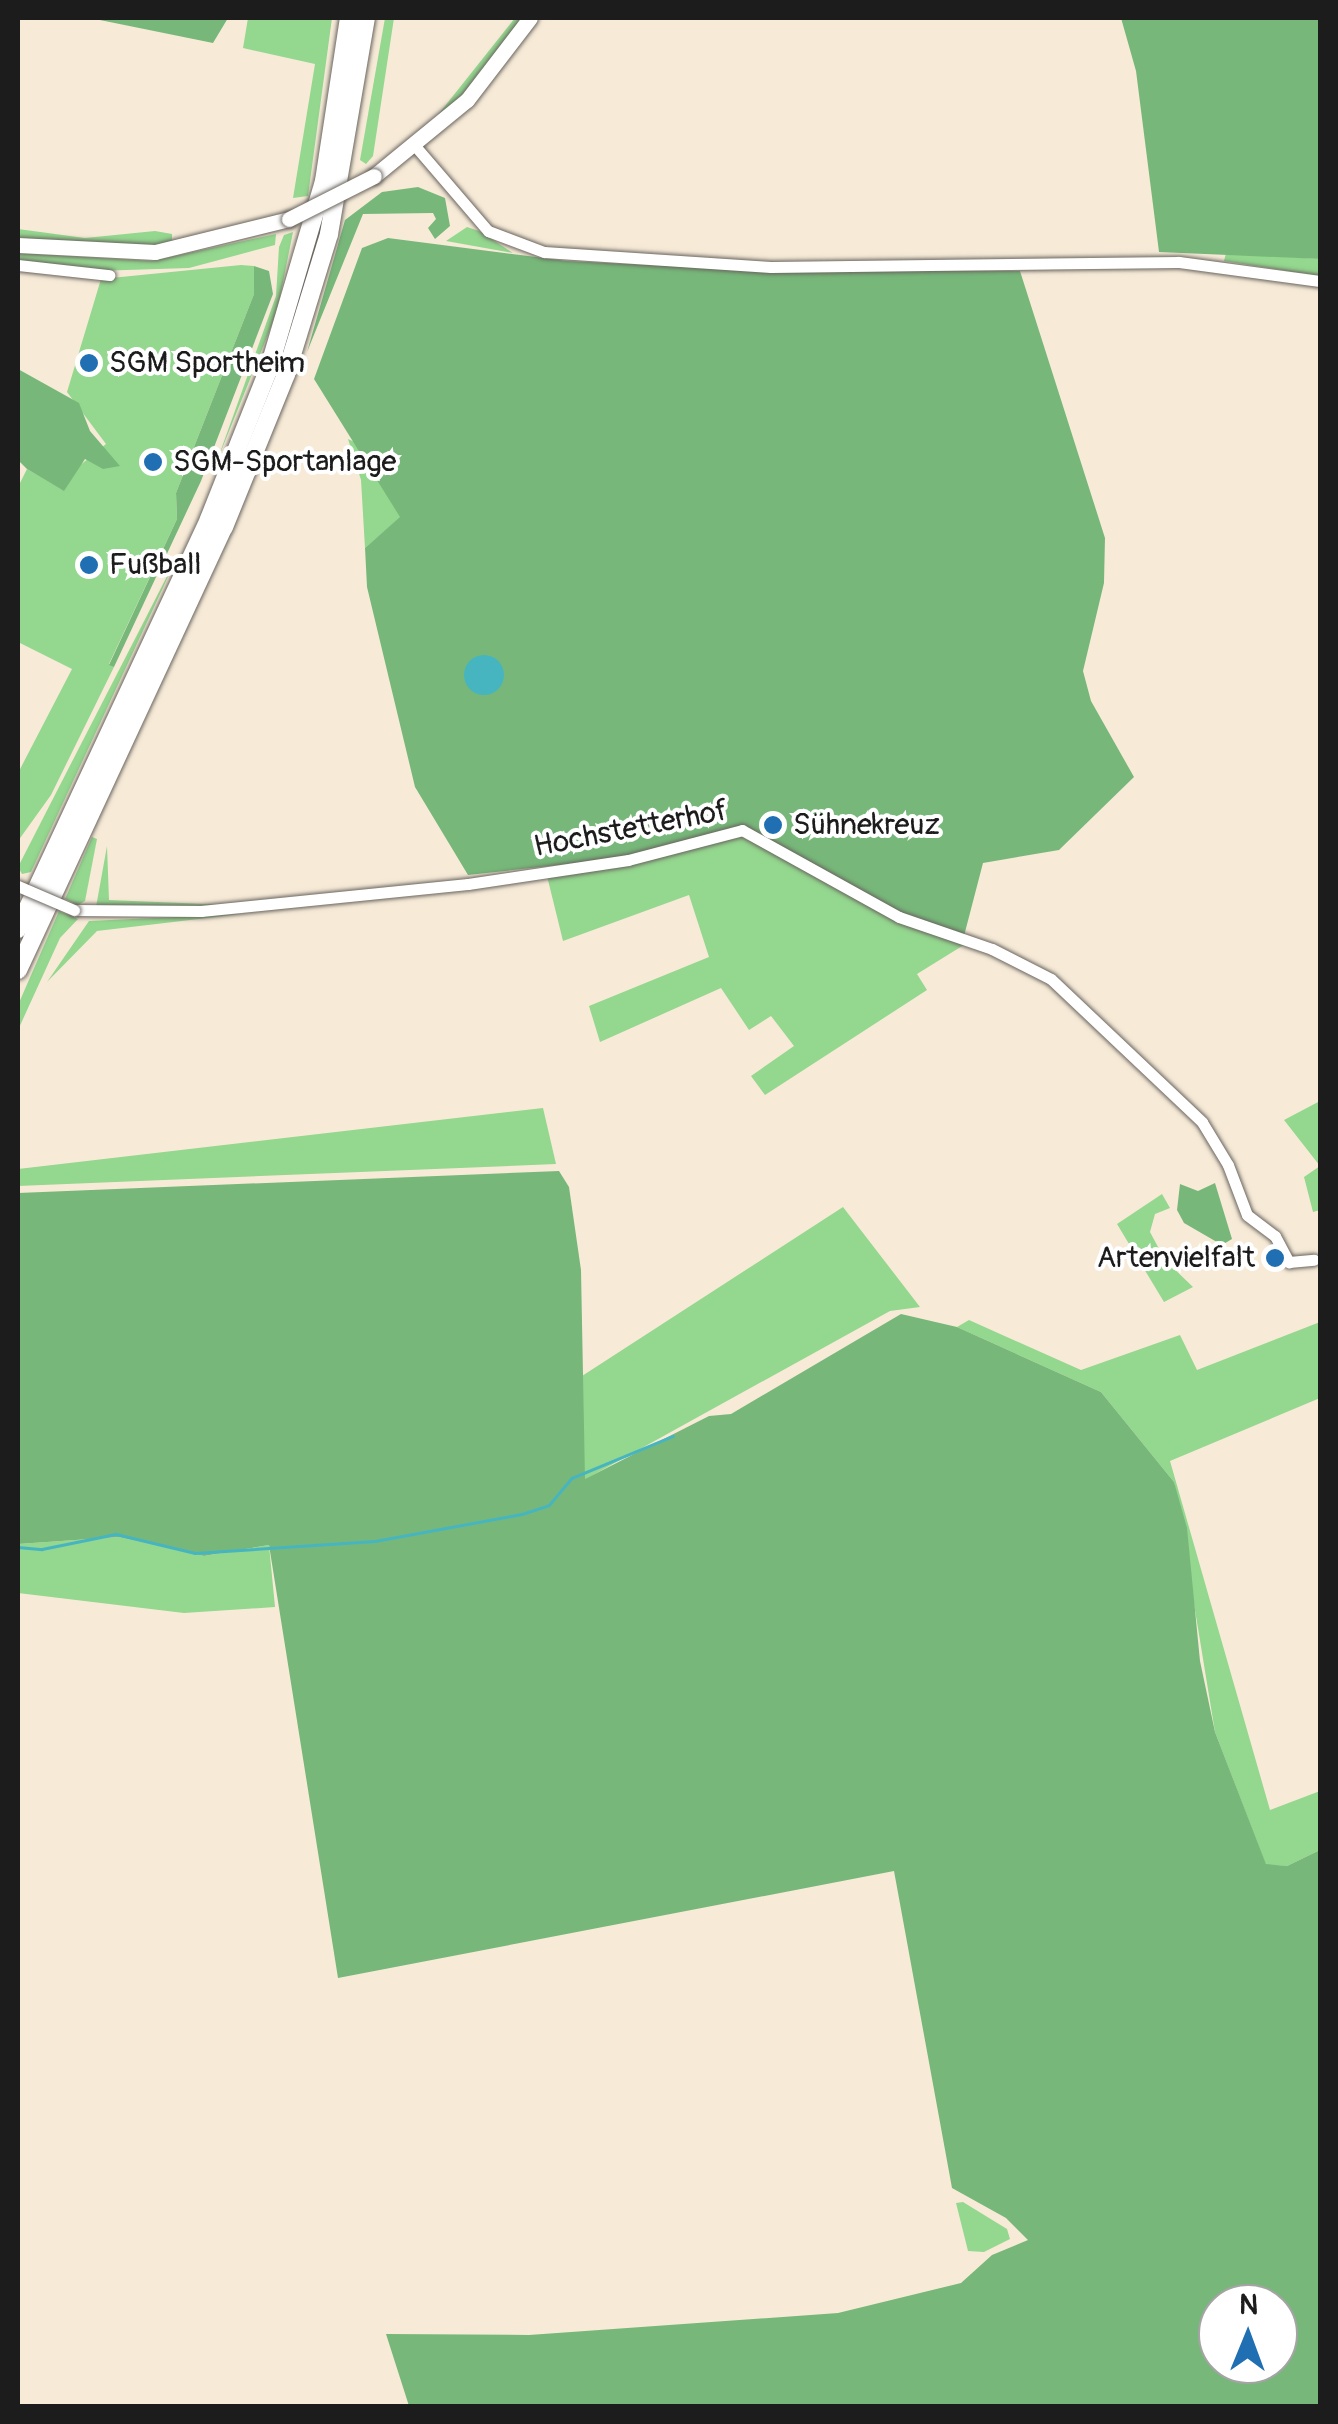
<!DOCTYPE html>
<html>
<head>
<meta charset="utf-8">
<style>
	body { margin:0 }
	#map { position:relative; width:1338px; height:2424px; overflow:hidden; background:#f7ebd8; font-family:Pangolin,sans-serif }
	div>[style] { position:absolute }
	.green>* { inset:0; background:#94d78f }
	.forest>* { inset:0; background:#77b87a }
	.water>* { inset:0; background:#46b5c0 }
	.round { border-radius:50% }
	.stream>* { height:2.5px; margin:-1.25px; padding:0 1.25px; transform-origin:1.25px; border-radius:1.25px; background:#46b5c0 }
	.roads { filter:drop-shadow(0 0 2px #69645e) drop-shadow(0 0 2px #69645e) }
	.minor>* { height:11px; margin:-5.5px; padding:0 5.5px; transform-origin:5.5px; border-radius:5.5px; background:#fff }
	.major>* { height:15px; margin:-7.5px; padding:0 7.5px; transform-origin:7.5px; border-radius:7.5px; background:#fff }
	.highway>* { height:18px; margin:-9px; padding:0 9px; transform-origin:9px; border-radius:9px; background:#fff }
	.bridges { filter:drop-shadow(0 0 2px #69645e) drop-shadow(0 0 2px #69645e) }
	.minor-bridge>* { height:11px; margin:-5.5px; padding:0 5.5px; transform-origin:5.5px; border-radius:5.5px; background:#fff }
	.major-bridge>* { height:15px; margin:-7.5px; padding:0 7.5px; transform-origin:7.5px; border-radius:7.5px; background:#fff }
	.dots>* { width:28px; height:28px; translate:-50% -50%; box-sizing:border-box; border:5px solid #fff; border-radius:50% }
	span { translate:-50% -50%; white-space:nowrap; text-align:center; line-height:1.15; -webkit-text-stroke:8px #fff; paint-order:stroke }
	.poi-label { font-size:30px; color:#1c1c1c }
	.left { translate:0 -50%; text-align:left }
	.right { translate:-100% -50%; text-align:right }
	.street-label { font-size:30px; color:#1c1c1c }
	.frame { position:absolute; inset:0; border:20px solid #1c1c1c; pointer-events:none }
	.north { position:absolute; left:1198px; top:2284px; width:100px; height:100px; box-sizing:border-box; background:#fff; border:2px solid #a4a4a4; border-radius:50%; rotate:1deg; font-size:28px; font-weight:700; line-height:40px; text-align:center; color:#1c1c1c }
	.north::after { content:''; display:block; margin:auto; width:35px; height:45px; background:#1f6fb2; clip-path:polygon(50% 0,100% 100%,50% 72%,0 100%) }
</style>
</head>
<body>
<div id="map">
	<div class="green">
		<i style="clip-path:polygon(248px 18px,332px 18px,308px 196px,293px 198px,315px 64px,243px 48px)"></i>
		<i style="clip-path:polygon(385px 18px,394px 18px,373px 156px,366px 164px,360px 160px)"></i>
		<i style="clip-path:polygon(515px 18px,524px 18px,454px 106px,415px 133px,437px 116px)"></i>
		<i style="clip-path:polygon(467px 227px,479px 231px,513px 253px,446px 241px)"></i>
		<i style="clip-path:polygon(18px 229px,85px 238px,155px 231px,172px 234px,172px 240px,218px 237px,142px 247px,38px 241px,18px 237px)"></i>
		<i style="clip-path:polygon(293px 232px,277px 312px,217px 461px,276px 296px,279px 247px,284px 235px)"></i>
		<i style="clip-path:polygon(276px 234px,275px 245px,189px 268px,95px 271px,18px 262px,18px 253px,152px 261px)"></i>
		<i style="clip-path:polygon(1226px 253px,1320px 259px,1320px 276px,1224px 261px)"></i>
		<i style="clip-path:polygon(241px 265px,254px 266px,254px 294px,176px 493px,177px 519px,109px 664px,114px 667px,51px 795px,18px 841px,18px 773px,72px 669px,18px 642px,18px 487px,27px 469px,63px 490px,73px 471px,106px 444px,67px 392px,101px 279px)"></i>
		<i style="clip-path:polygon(348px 439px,359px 444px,401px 517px,365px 548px,361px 480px)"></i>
		<i style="clip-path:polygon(180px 551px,31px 872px,22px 874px,18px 867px)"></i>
		<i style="clip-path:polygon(735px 834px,967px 943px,917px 974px,927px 990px,765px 1095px,751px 1076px,794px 1046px,771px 1016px,749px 1030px,721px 988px,600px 1042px,589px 1006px,709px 957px,689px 895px,563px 941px,547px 876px)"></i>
		<i style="clip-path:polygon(92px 837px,97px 839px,85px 901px,78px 905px,65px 899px)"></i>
		<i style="clip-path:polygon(107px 846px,109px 900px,229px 905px,96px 907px)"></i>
		<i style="clip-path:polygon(59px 911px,78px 919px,60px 938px,18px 1030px,18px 1005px)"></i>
		<i style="clip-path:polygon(241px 914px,97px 931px,47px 982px,89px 921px)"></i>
		<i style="clip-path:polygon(1320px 1101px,1320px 1210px,1313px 1212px,1304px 1177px,1320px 1166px,1284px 1120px)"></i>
		<i style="clip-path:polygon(543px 1108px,556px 1164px,18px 1186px,18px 1169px)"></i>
		<i style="clip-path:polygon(1162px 1194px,1170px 1208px,1155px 1214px,1150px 1232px,1165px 1260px,1193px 1287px,1164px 1302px,1117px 1224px)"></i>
		<i style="clip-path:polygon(843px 1207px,920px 1307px,890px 1311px,584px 1480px,582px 1376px)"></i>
		<i style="clip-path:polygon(969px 1320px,1081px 1370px,1180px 1335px,1197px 1370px,1320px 1322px,1320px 1398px,1170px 1461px,1270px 1810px,1320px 1791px,1320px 1850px,1287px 1866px,1266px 1865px,1215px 1732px,1174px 1482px,1101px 1392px,957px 1327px)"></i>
		<i style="clip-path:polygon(119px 1537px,204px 1556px,269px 1545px,275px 1607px,184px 1613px,18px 1593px,18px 1544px)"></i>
		<i style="clip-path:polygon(963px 2202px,1007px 2229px,1010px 2239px,984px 2252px,968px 2251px,956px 2203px)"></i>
	</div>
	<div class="forest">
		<i style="clip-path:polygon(90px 18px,228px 18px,213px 43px)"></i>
		<i style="clip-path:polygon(1121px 18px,1320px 18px,1320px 259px,1159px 252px,1136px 71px)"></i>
		<i style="clip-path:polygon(418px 187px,445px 198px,450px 226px,435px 239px,428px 228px,436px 219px,433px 213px,363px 214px,307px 352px,345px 220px,382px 192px)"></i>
		<i style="clip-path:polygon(388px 238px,567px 261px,767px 271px,1020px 271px,1105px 538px,1104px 583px,1083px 671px,1091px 701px,1134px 777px,1059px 850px,983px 863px,964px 936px,902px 914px,743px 826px,623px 858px,468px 875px,415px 787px,367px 587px,365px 548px,400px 517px,314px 379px,362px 248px)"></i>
		<i style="clip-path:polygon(254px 266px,269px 271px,273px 294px,201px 481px,114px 667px,109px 665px,177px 519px,176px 493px,254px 294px)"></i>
		<i style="clip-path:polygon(18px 369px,79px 403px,90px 431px,120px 466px,103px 469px,85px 459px,64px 491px,27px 469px,18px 460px)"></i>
		<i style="clip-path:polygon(evenodd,559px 1171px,569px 1187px,581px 1270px,585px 1479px,709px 1416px,731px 1414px,901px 1314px,957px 1327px,1101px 1392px,1174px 1482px,1187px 1528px,1200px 1661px,1215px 1732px,1266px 1864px,1287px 1866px,1320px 1850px,1320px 2406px,409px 2406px,386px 2334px,529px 2335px,838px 2313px,961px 2283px,992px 2255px,1028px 2240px,1006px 2218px,952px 2188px,894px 1871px,338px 1978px,269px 1545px,204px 1556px,119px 1537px,18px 1544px,18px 1193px,559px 1171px,1278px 2304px,1278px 2364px,1218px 2364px,1218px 2304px,1278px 2304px)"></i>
		<i style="clip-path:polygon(1215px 1183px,1232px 1239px,1222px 1245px,1184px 1223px,1177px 1210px,1180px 1184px,1198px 1191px)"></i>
	</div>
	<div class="water">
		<i class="round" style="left:464px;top:655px;width:40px;height:40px"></i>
	</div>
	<div class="stream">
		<i style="left:18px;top:1547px;width:24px;rotate:5deg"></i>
		<i style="left:42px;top:1549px;width:76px;rotate:-11.5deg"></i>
		<i style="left:116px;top:1534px;width:81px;rotate:13.5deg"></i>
		<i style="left:195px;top:1553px;width:180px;rotate:-3.8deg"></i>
		<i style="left:375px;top:1541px;width:149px;rotate:-10.4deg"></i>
		<i style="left:522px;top:1514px;width:28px;rotate:-18deg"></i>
		<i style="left:549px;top:1505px;width:35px;rotate:-50deg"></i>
		<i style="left:572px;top:1478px;width:109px;rotate:-22.6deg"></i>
	</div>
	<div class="roads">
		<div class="minor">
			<i style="left:416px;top:147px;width:111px;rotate:49.4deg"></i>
			<i style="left:488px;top:231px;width:60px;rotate:20.6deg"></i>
			<i style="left:544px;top:252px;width:227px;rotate:3.8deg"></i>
			<i style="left:771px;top:267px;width:408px;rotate:-0.7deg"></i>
			<i style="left:1179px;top:262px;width:142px;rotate:7.7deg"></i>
			<i style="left:18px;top:265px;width:92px;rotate:6.3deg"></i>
			<i style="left:74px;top:910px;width:127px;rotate:0.5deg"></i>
			<i style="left:201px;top:911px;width:268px;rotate:-5.8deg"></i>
			<i style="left:468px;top:884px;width:162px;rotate:-8.5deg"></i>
			<i style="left:628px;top:860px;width:118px;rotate:-14.7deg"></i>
			<i style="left:742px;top:830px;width:179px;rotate:29deg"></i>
			<i style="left:899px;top:917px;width:98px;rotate:19deg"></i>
			<i style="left:992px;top:949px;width:66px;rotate:27deg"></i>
			<i style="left:1051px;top:979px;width:208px;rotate:43.4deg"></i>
			<i style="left:1202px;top:1122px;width:50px;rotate:58.8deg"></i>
			<i style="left:1228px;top:1165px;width:53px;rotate:69.2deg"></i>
			<i style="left:1247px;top:1215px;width:35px;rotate:37deg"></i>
			<i style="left:1275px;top:1236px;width:30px;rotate:62deg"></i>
			<i style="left:1289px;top:1262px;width:25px;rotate:-5deg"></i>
		</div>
		<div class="major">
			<i style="left:374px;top:176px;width:120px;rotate:-39.3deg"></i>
			<i style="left:467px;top:100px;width:103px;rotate:-52.5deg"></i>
			<i style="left:18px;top:245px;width:137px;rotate:2.9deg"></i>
			<i style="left:155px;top:252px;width:138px;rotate:-13.8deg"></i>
		</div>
		<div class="highway">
			<i style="left:18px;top:929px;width:452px;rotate:-65deg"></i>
			<i style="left:209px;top:519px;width:162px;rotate:-68.3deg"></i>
			<i style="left:269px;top:368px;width:195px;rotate:-73.6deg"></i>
			<i style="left:324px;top:181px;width:165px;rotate:-81.3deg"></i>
			<i style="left:18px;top:970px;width:489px;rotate:-65.1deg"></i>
			<i style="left:224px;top:527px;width:165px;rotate:-67.9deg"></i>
			<i style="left:286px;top:374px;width:146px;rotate:-72.9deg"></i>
			<i style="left:329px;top:234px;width:219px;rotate:-80.3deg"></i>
		</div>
	</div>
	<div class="bridges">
		<div class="minor-bridge">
			<i style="left:18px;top:886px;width:61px;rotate:23.2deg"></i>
		</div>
		<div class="major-bridge">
			<i style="left:289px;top:219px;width:95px;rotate:-26.8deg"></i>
		</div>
	</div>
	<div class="dots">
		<i style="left:89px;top:363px;background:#1f6fb2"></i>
		<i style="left:153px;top:462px;background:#1f6fb2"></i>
		<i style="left:89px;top:565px;background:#1f6fb2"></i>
		<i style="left:773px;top:825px;background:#1f6fb2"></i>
		<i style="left:1275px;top:1258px;background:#1f6fb2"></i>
	</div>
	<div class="poi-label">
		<span class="left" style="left:109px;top:363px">SGM Sportheim</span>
		<span class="left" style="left:173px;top:462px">SGM-Sportanlage</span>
		<span class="left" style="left:109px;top:565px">Fußball</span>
		<span class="left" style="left:793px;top:825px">Sühnekreuz</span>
		<span class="right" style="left:1255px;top:1258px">Artenvielfalt</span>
	</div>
	<div class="street-label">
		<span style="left:631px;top:829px;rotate:-11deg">Hochstetterhof</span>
	</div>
	<div class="frame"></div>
	<div class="north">N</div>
</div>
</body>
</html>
